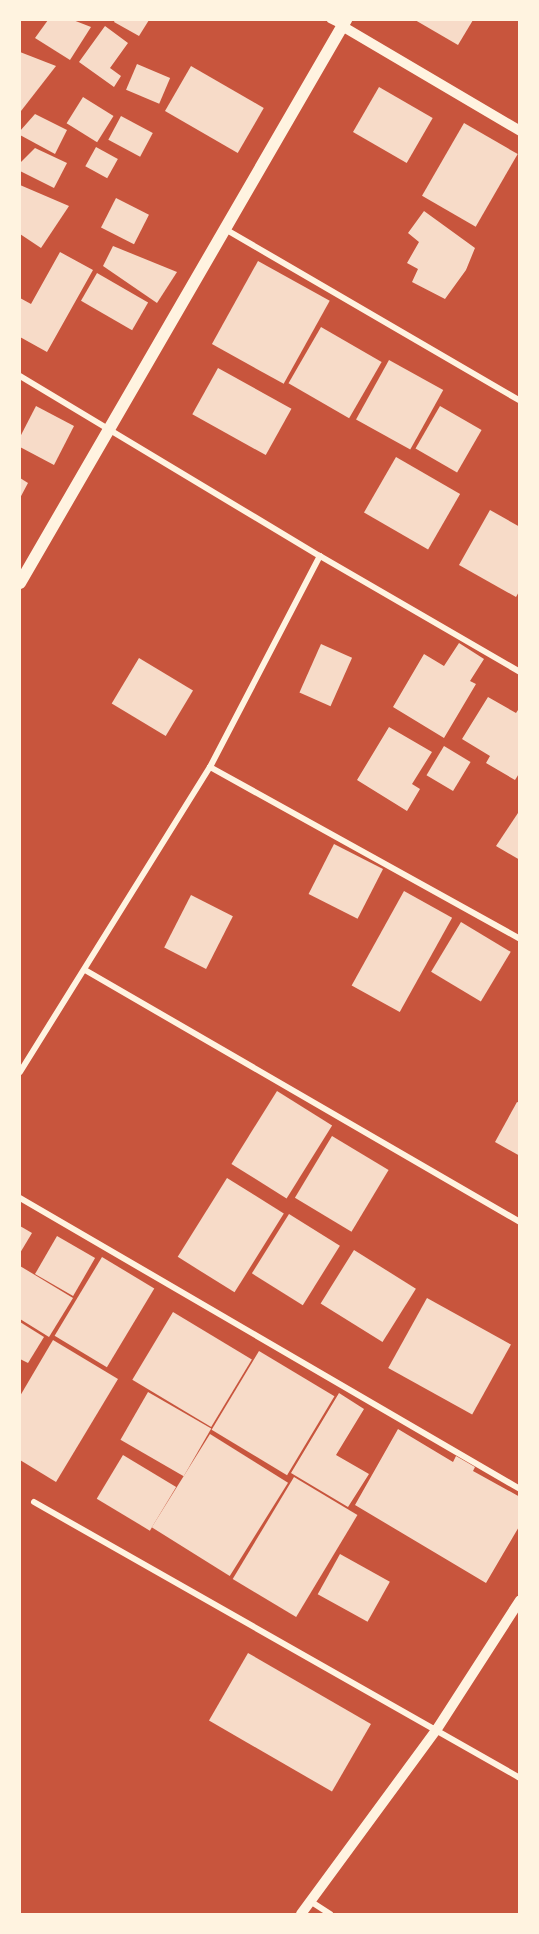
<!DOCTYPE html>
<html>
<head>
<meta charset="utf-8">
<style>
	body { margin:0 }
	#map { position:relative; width:539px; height:1934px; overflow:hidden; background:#c8553d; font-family:Poppins,sans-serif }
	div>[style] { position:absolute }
	.building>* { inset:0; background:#f7dbc8; transform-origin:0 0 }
	.minor>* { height:6px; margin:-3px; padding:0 3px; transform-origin:3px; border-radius:3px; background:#fff3e0 }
	.tertiary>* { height:10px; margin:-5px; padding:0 5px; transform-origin:5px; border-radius:5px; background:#fff3e0 }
	.secondary>* { height:12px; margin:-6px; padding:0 6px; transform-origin:6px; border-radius:6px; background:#fff3e0 }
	span { translate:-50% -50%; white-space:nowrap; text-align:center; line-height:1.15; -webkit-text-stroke:4.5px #fff3e0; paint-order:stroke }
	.frame { position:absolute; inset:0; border:21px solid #fff3e0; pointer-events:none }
</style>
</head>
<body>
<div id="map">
	<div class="building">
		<i style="clip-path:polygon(48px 20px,73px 20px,91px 27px,70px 60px,35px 38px)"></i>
		<i style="clip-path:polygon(115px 20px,149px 20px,139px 36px,114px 22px)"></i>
		<i style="clip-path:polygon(415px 20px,473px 20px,458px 45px)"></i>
		<i style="clip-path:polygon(105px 26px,128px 43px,110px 68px,121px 76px,114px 87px,79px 62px)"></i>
		<i style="clip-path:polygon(20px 52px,56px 66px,21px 111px,20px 109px)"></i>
		<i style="left:137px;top:64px;width:36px;height:28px;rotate:23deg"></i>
		<i style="left:191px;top:66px;width:84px;height:52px;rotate:30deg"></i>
		<i style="left:379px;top:87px;width:62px;height:52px;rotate:30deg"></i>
		<i style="left:83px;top:97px;width:36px;height:31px;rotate:32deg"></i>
		<i style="clip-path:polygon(35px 114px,67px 130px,55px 154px,20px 135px,20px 131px)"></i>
		<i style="left:121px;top:116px;width:36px;height:27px;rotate:28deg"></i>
		<i style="left:464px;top:123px;width:62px;height:84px;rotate:30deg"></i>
		<i style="left:96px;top:147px;width:25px;height:22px;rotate:29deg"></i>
		<i style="clip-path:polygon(35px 148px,67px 163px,54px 188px,20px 171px,20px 163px)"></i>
		<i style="clip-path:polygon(20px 185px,69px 206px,41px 248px,20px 234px)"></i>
		<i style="left:116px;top:198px;width:37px;height:33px;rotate:27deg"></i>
		<i style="clip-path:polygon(424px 211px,475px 248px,466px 270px,445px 299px,412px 282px,418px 269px,407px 263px,419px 242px,408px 233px)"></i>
		<i style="clip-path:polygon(113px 246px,177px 272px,157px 303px,103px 266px)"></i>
		<i style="clip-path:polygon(60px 252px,93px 270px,47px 352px,20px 337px,20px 298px,31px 304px)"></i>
		<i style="left:258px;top:261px;width:82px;height:95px;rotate:29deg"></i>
		<i style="left:97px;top:273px;width:59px;height:32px;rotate:30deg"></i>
		<i style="left:321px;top:327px;width:70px;height:65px;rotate:30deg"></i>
		<i style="left:389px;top:360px;width:62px;height:68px;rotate:29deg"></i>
		<i style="left:218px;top:368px;width:84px;height:53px;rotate:29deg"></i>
		<i style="clip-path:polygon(36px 406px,74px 426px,54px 465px,20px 447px,20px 437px)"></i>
		<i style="left:440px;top:406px;width:48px;height:49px;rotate:30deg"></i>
		<i style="left:396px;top:457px;width:74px;height:64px;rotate:30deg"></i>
		<i style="clip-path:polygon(20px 478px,28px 483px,20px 498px)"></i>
		<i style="clip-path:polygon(490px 510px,520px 527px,520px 590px,516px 597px,459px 565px)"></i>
		<i style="clip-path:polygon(459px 643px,484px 659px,470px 681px,476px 684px,444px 738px,393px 707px,424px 654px,444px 666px)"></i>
		<i style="left:321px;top:644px;width:34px;height:53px;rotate:24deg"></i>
		<i style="left:139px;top:658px;width:63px;height:53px;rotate:31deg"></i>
		<i style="clip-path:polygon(488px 697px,516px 713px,520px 707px,520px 772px,515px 780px,486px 763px,490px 756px,462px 739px)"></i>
		<i style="clip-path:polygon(389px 727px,432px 752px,412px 784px,420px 789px,407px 811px,357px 780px)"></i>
		<i style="left:444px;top:746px;width:31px;height:34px;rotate:31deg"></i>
		<i style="clip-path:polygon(520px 810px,520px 860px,496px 846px)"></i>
		<i style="left:334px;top:844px;width:55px;height:56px;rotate:27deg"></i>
		<i style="left:404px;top:891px;width:55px;height:108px;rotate:29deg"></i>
		<i style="left:191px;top:895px;width:47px;height:59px;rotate:27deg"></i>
		<i style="left:461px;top:922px;width:58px;height:58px;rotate:31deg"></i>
		<i style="left:277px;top:1091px;width:65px;height:86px;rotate:32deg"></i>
		<i style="clip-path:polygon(517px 1102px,520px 1103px,520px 1156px,495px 1142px)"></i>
		<i style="left:332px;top:1136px;width:66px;height:72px;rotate:31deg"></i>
		<i style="left:227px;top:1178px;width:67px;height:93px;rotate:32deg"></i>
		<i style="left:289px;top:1214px;width:60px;height:70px;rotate:32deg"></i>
		<i style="clip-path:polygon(20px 1226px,32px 1233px,20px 1253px)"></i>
		<i style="left:57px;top:1236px;width:44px;height:44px;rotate:30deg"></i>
		<i style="left:354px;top:1250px;width:73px;height:63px;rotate:32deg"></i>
		<i style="left:102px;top:1257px;width:61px;height:92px;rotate:31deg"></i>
		<i style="clip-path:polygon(20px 1266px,73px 1298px,49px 1337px,20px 1319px)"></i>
		<i style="left:427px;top:1298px;width:96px;height:80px;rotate:29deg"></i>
		<i style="left:173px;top:1312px;width:92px;height:79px;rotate:31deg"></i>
		<i style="clip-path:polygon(20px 1322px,44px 1337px,28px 1363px,20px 1359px)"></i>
		<i style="clip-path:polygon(53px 1340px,118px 1379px,56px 1482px,20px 1460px,20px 1396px)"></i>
		<i style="left:259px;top:1351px;width:88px;height:92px;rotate:31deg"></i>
		<i style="left:148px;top:1392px;width:73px;height:55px;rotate:30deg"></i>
		<i style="clip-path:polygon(339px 1393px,364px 1409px,336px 1455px,369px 1474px,348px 1507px,291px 1473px)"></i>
		<i style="clip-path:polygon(398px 1429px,453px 1462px,456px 1456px,475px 1467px,473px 1471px,520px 1497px,520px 1525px,486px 1583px,355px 1505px)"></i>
		<i style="left:210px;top:1434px;width:92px;height:110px;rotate:32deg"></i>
		<i style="left:123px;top:1455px;width:62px;height:51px;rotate:31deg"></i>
		<i style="left:294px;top:1477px;width:74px;height:119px;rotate:31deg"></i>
		<i style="left:340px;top:1554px;width:57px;height:46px;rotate:29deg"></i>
		<i style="left:248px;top:1653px;width:142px;height:78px;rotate:30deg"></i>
	</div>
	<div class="minor">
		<i style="left:330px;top:20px;width:13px;rotate:27deg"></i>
		<i style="left:225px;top:229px;width:341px;rotate:30.2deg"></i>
		<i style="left:20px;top:376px;width:350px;rotate:31deg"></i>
		<i style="left:320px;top:556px;width:231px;rotate:30.1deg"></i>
		<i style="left:210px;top:767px;width:355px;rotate:29deg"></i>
		<i style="left:85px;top:970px;width:503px;rotate:30.08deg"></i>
		<i style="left:20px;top:1072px;width:359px;rotate:-58.1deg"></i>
		<i style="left:210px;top:767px;width:238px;rotate:-62.5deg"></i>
		<i style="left:20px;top:1198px;width:579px;rotate:30.2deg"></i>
		<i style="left:34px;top:1502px;width:559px;rotate:29.59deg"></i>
		<i style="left:310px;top:1901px;width:24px;rotate:33deg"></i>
	</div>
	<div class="tertiary">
		<i style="left:342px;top:26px;width:207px;rotate:30.5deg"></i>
		<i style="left:301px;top:1914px;width:230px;rotate:-53.7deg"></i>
		<i style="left:437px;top:1729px;width:153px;rotate:-57.2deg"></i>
	</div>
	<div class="secondary">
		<i style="left:20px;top:583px;width:651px;rotate:-59.93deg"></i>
	</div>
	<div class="frame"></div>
</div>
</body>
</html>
